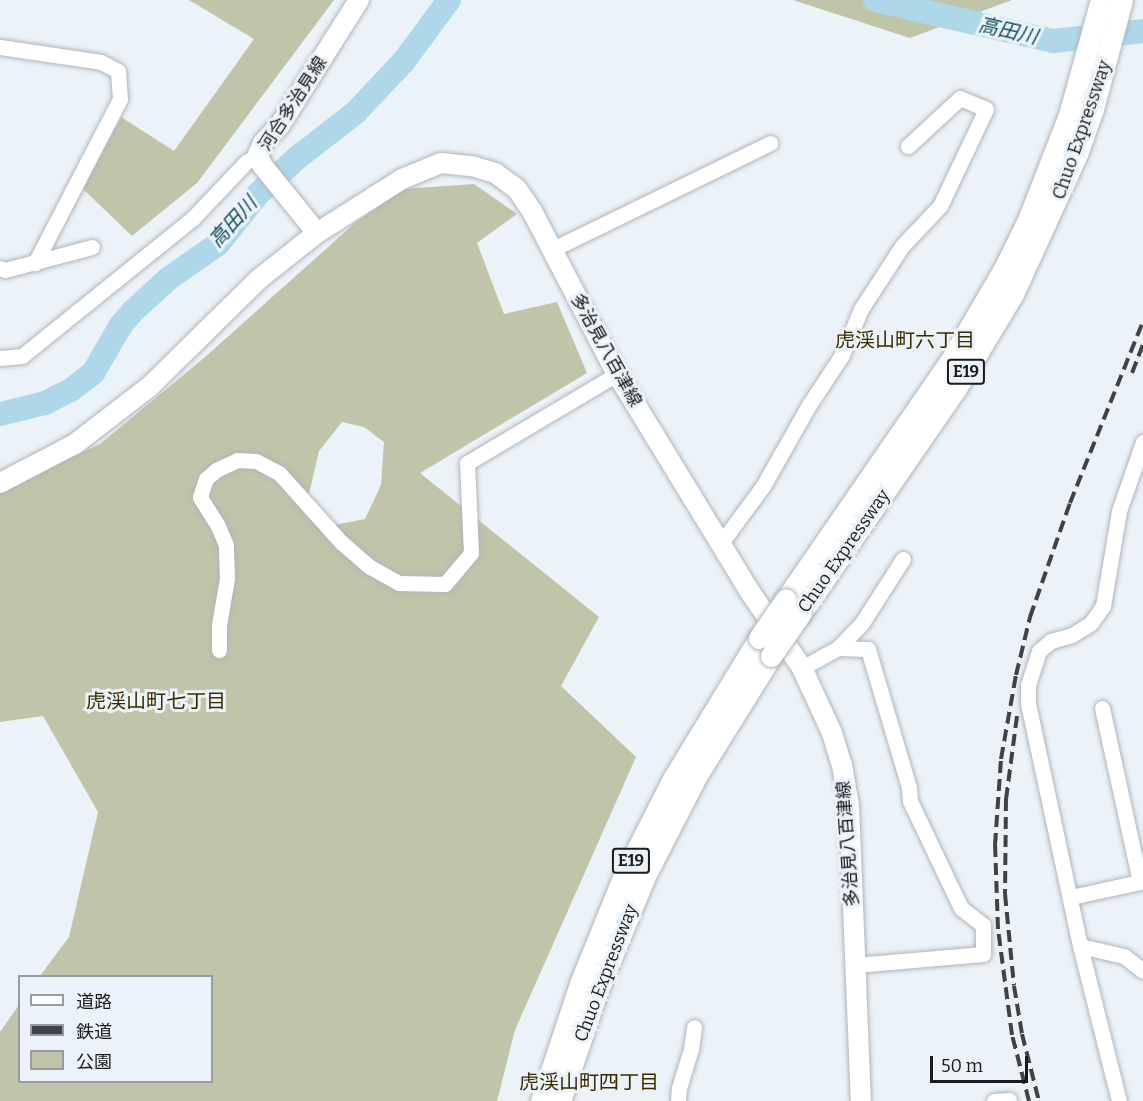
<!DOCTYPE html>
<html>
<head>
<meta charset="utf-8">
<style>
	body { margin:0 }
	#map { position:relative; width:1143px; height:1101px; overflow:hidden; background:#ebf2f8; font-family:Bitter,"Noto Sans JP",serif }
	div>[style] { position:absolute }
	.green>* { inset:0; background:#c0c4a9 }
	.river>* { height:24px; margin:-12px; padding:0 12px; transform-origin:12px; border-radius:12px; background:#aed8e9 }
	.roads { filter:drop-shadow(0 0 2px #afb5ba) drop-shadow(0 0 2px #afb5ba) }
	.minor>* { height:15px; margin:-7.5px; padding:0 7.5px; transform-origin:7.5px; border-radius:7.5px; background:#fff }
	.major>* { height:20px; margin:-10px; padding:0 10px; transform-origin:10px; border-radius:10px; background:#fff }
	.highway>* { height:21px; margin:-10.5px; padding:0 10.5px; transform-origin:10.5px; border-radius:10.5px; background:#fff }
	.rail>* { height:4px; margin-top:-2px; transform-origin:0; background:repeating-linear-gradient(90deg,#404346 0 12px,transparent 0 18px) }
	.bridges { filter:drop-shadow(0 0 2px #afb5ba) drop-shadow(0 0 2px #afb5ba) }
	.highway-bridge>* { height:21px; margin:-10.5px; padding:0 10.5px; transform-origin:10.5px; border-radius:10.5px; background:#fff }
	span { translate:-50% -50%; white-space:nowrap; text-align:center; line-height:1.15; -webkit-text-stroke:6px #ebf2f8; paint-order:stroke }
	.shield-label span { padding:2px 4px; background:#ebf2f8; border:2px solid; border-radius:4px; -webkit-text-stroke-width:0 }
	.shield-label { font-size:16px; color:#191b1d; font-weight:700 }
	.street-label { font-size:18px; color:#191b1d }
	.water-label { font-size:20px; color:#154d5f; font-style:italic }
	.neighbourhood-label { font-size:20px; color:#3a2b01 }
	.legend { position:absolute; left:18px; top:975px; width:195px; height:108px; box-sizing:border-box; background:#ebf2f8; border:2px solid #979ca0; margin:0; padding:8px 10px; list-style:none; font-size:18px; color:#191b1d }
	.legend li { display:flex; align-items:center; gap:12px; height:30px }
	.legend b { width:30px; border:2px solid #979ca0 }
	.scale { position:absolute; left:930px; top:1056px; width:98px; height:27px; box-sizing:border-box; border:3px solid #191b1d; border-top:0; padding-left:8px; font-size:18px; line-height:21px; white-space:nowrap; color:#191b1d; -webkit-text-stroke:4px #ebf2f8; paint-order:stroke }
</style>
</head>
<body>
<div id="map">
	<div class="green">
		<i style="clip-path:polygon(189px 0,334px 0,197px 183px,132px 236px,83px 189px,121px 117px,174px 151px,254px 39px)"></i>
		<i style="clip-path:polygon(793px 0,1012px 0,910px 38px)"></i>
		<i style="clip-path:polygon(evenodd,474px 184px,517px 214px,477px 243px,504px 314px,557px 302px,587px 373px,420px 473px,599px 617px,561px 686px,636px 757px,515px 1030px,497px 1101px,0 1101px,0 1032px,19px 1005px,20px 1082px,212px 1082px,212px 976px,40px 976px,69px 937px,98px 812px,43px 716px,0 722px,0 491px,100px 444px,204px 358px,355px 223px,403px 189px,474px 184px,342px 422px,364px 427px,384px 442px,381px 485px,365px 519px,329px 526px,308px 498px,319px 451px,342px 422px)"></i>
	</div>
	<div class="river">
		<i style="left:875px;top:0;width:183px;rotate:13deg"></i>
		<i style="left:1053px;top:41px;width:91px;rotate:-6.3deg"></i>
		<i style="left:0;top:414px;width:46px;rotate:-13.7deg"></i>
		<i style="left:45px;top:403px;width:29px;rotate:-27deg"></i>
		<i style="left:71px;top:390px;width:28px;rotate:-38deg"></i>
		<i style="left:93px;top:373px;width:56px;rotate:-59.7deg"></i>
		<i style="left:121px;top:325px;width:18px;rotate:-49deg"></i>
		<i style="left:133px;top:311px;width:47px;rotate:-42.4deg"></i>
		<i style="left:168px;top:279px;width:61px;rotate:-35deg"></i>
		<i style="left:218px;top:244px;width:64px;rotate:-51.3deg"></i>
		<i style="left:258px;top:194px;width:53px;rotate:-42.7deg"></i>
		<i style="left:297px;top:158px;width:75px;rotate:-37.9deg"></i>
		<i style="left:356px;top:112px;width:70px;rotate:-46.7deg"></i>
		<i style="left:404px;top:61px;width:76px;rotate:-53.6deg"></i>
	</div>
	<div class="roads">
		<div class="minor">
			<i style="left:0;top:47px;width:102px;rotate:8.4deg"></i>
			<i style="left:101px;top:62px;width:19px;rotate:28deg"></i>
			<i style="left:118px;top:71px;width:28px;rotate:86deg"></i>
			<i style="left:120px;top:99px;width:185px;rotate:117.4deg"></i>
			<i style="left:551px;top:250px;width:244px;rotate:-26deg"></i>
			<i style="left:0;top:268px;width:5px;rotate:22deg"></i>
			<i style="left:5px;top:270px;width:90px;rotate:-14.8deg"></i>
			<i style="left:0;top:358px;width:22px;rotate:-5deg"></i>
			<i style="left:22px;top:356px;width:220px;rotate:-38.9deg"></i>
			<i style="left:193px;top:218px;width:77px;rotate:-46.6deg"></i>
			<i style="left:246px;top:162px;width:14px;rotate:-30deg"></i>
			<i style="left:721px;top:543px;width:71px;rotate:-53.6deg"></i>
			<i style="left:763px;top:486px;width:93px;rotate:-60.4deg"></i>
			<i style="left:809px;top:405px;width:60px;rotate:-56.6deg"></i>
			<i style="left:842px;top:355px;width:50px;rotate:-67.6deg"></i>
			<i style="left:861px;top:309px;width:75px;rotate:-56.9deg"></i>
			<i style="left:902px;top:246px;width:55px;rotate:-46.5deg"></i>
			<i style="left:940px;top:206px;width:107px;rotate:-64.6deg"></i>
			<i style="left:986px;top:109px;width:28px;rotate:-157deg"></i>
			<i style="left:960px;top:98px;width:71px;rotate:137.3deg"></i>
			<i style="left:838px;top:648px;width:35px;rotate:-46deg"></i>
			<i style="left:862px;top:623px;width:76px;rotate:-57.4deg"></i>
			<i style="left:219px;top:650px;width:25px;rotate:-90deg"></i>
			<i style="left:219px;top:625px;width:48px;rotate:-80.3deg"></i>
			<i style="left:227px;top:578px;width:33px;rotate:-92deg"></i>
			<i style="left:226px;top:545px;width:21px;rotate:-113deg"></i>
			<i style="left:218px;top:526px;width:34px;rotate:-122deg"></i>
			<i style="left:200px;top:497px;width:19px;rotate:-72deg"></i>
			<i style="left:206px;top:479px;width:13px;rotate:-42deg"></i>
			<i style="left:216px;top:470px;width:23px;rotate:-25deg"></i>
			<i style="left:237px;top:460px;width:19px;rotate:3deg"></i>
			<i style="left:256px;top:461px;width:26px;rotate:28deg"></i>
			<i style="left:279px;top:473px;width:93px;rotate:48.1deg"></i>
			<i style="left:341px;top:542px;width:38px;rotate:41deg"></i>
			<i style="left:370px;top:567px;width:33px;rotate:29deg"></i>
			<i style="left:399px;top:583px;width:46px;rotate:1.2deg"></i>
			<i style="left:445px;top:584px;width:40px;rotate:-50deg"></i>
			<i style="left:471px;top:553px;width:90px;rotate:-92.5deg"></i>
			<i style="left:467px;top:463px;width:174px;rotate:-30.7deg"></i>
			<i style="left:802px;top:668px;width:41px;rotate:-29.1deg"></i>
			<i style="left:838px;top:648px;width:30px;rotate:2deg"></i>
			<i style="left:868px;top:649px;width:144px;rotate:73.5deg"></i>
			<i style="left:909px;top:787px;width:14px;rotate:86deg"></i>
			<i style="left:910px;top:801px;width:119px;rotate:64.5deg"></i>
			<i style="left:961px;top:908px;width:28px;rotate:38deg"></i>
			<i style="left:983px;top:925px;width:29px;rotate:90deg"></i>
			<i style="left:983px;top:954px;width:128px;rotate:175.1deg"></i>
			<i style="left:1071px;top:897px;width:71px;rotate:-12.3deg"></i>
			<i style="left:1140px;top:882px;width:178px;rotate:-102.3deg"></i>
			<i style="left:1080px;top:946px;width:45px;rotate:12.8deg"></i>
			<i style="left:1124px;top:956px;width:24px;rotate:38deg"></i>
			<i style="left:678px;top:1101px;width:13px;rotate:-86deg"></i>
			<i style="left:679px;top:1088px;width:41px;rotate:-72.9deg"></i>
			<i style="left:691px;top:1049px;width:22px;rotate:-82deg"></i>
			<i style="left:994px;top:1101px;width:15px;rotate:-4deg"></i>
			<i style="left:1119px;top:1101px;width:160px;rotate:-104.1deg"></i>
			<i style="left:1080px;top:946px;width:249px;rotate:-102.1deg"></i>
			<i style="left:1028px;top:703px;width:18px;rotate:-90deg"></i>
			<i style="left:1028px;top:685px;width:36px;rotate:-72deg"></i>
			<i style="left:1039px;top:651px;width:16px;rotate:-40deg"></i>
			<i style="left:1051px;top:641px;width:22px;rotate:-16deg"></i>
			<i style="left:1072px;top:635px;width:22px;rotate:-32deg"></i>
			<i style="left:1091px;top:623px;width:21px;rotate:-55deg"></i>
			<i style="left:1103px;top:606px;width:96px;rotate:-80.4deg"></i>
			<i style="left:1119px;top:511px;width:73px;rotate:-70.8deg"></i>
		</div>
		<div class="major">
			<i style="left:317px;top:233px;width:87px;rotate:-129deg"></i>
			<i style="left:262px;top:165px;width:11px;rotate:-112deg"></i>
			<i style="left:258px;top:155px;width:13px;rotate:-67deg"></i>
			<i style="left:263px;top:143px;width:25px;rotate:-47deg"></i>
			<i style="left:280px;top:125px;width:148px;rotate:-57.7deg"></i>
			<i style="left:0;top:483px;width:85px;rotate:-27.5deg"></i>
			<i style="left:75px;top:444px;width:93px;rotate:-37.6deg"></i>
			<i style="left:149px;top:387px;width:154px;rotate:-44.5deg"></i>
			<i style="left:259px;top:279px;width:74px;rotate:-38.4deg"></i>
			<i style="left:317px;top:233px;width:101px;rotate:-32.4deg"></i>
			<i style="left:402px;top:179px;width:42px;rotate:-22.3deg"></i>
			<i style="left:441px;top:163px;width:31px;rotate:6deg"></i>
			<i style="left:472px;top:166px;width:24px;rotate:17deg"></i>
			<i style="left:495px;top:173px;width:27px;rotate:36deg"></i>
			<i style="left:517px;top:189px;width:27px;rotate:56deg"></i>
			<i style="left:532px;top:211px;width:184px;rotate:62.5deg"></i>
			<i style="left:617px;top:374px;width:252px;rotate:58.6deg"></i>
			<i style="left:748px;top:589px;width:96px;rotate:55.6deg"></i>
			<i style="left:802px;top:668px;width:72px;rotate:65.2deg"></i>
			<i style="left:832px;top:733px;width:34px;rotate:73deg"></i>
			<i style="left:842px;top:765px;width:42px;rotate:80.3deg"></i>
			<i style="left:849px;top:806px;width:295px;rotate:87.7deg"></i>
		</div>
		<div class="highway">
			<i style="left:786px;top:599px;width:287px;rotate:-55.4deg"></i>
			<i style="left:949px;top:363px;width:109px;rotate:-59.7deg"></i>
			<i style="left:1004px;top:269px;width:55px;rotate:-63.9deg"></i>
			<i style="left:1028px;top:220px;width:113px;rotate:-68.7deg"></i>
			<i style="left:1069px;top:115px;width:119px;rotate:-74.5deg"></i>
			<i style="left:801px;top:613px;width:271px;rotate:-55.4deg"></i>
			<i style="left:955px;top:390px;width:112px;rotate:-58.9deg"></i>
			<i style="left:1013px;top:294px;width:154px;rotate:-65.4deg"></i>
			<i style="left:1077px;top:154px;width:48px;rotate:-70.4deg"></i>
			<i style="left:1093px;top:109px;width:113px;rotate:-75.1deg"></i>
			<i style="left:541px;top:1101px;width:126px;rotate:-71.6deg"></i>
			<i style="left:581px;top:981px;width:114px;rotate:-67.9deg"></i>
			<i style="left:624px;top:875px;width:108px;rotate:-63deg"></i>
			<i style="left:673px;top:779px;width:165px;rotate:-58.6deg"></i>
			<i style="left:560px;top:1101px;width:115px;rotate:-71.3deg"></i>
			<i style="left:597px;top:992px;width:126px;rotate:-67.5deg"></i>
			<i style="left:645px;top:876px;width:114px;rotate:-62.8deg"></i>
			<i style="left:697px;top:775px;width:140px;rotate:-58.1deg"></i>
		</div>
	</div>
	<div class="rail">
		<i style="left:1132px;top:373px;width:30px;rotate:-69deg"></i>
		<i style="left:1017px;top:716px;width:84px;rotate:97.5deg"></i>
		<i style="left:1006px;top:799px;width:95px;rotate:90.6deg"></i>
		<i style="left:1005px;top:894px;width:92px;rotate:84.4deg"></i>
		<i style="left:1014px;top:986px;width:49px;rotate:80.5deg"></i>
		<i style="left:1022px;top:1034px;width:69px;rotate:75.8deg"></i>
		<i style="left:1029px;top:1101px;width:68px;rotate:-104.4deg"></i>
		<i style="left:1012px;top:1035px;width:107px;rotate:-97.5deg"></i>
		<i style="left:998px;top:929px;width:84px;rotate:-92deg"></i>
		<i style="left:995px;top:845px;width:86px;rotate:-86deg"></i>
		<i style="left:1001px;top:759px;width:85px;rotate:-79.9deg"></i>
		<i style="left:1016px;top:675px;width:60px;rotate:-76.4deg"></i>
		<i style="left:1030px;top:617px;width:121px;rotate:-70.7deg"></i>
		<i style="left:1070px;top:503px;width:196px;rotate:-68.1deg"></i>
	</div>
	<div class="bridges">
		<div class="highway-bridge">
			<i style="left:759px;top:638px;width:47px;rotate:-55.3deg"></i>
			<i style="left:771px;top:656px;width:52px;rotate:-55.1deg"></i>
		</div>
	</div>
	<div class="shield-label">
		<span style="left:966px;top:372px">E19</span>
		<span style="left:631px;top:861px">E19</span>
	</div>
	<div class="street-label">
		<span style="left:293px;top:104px;rotate:-57deg">河合多治見線</span>
		<span style="left:1082px;top:130px;rotate:-71deg">Chuo Expressway</span>
		<span style="left:606px;top:350px;rotate:61deg">多治見八百津線</span>
		<span style="left:844px;top:551px;rotate:-55deg">Chuo Expressway</span>
		<span style="left:848px;top:844px;rotate:-94deg">多治見八百津線</span>
		<span style="left:606px;top:973px;rotate:-69deg">Chuo Expressway</span>
	</div>
	<div class="water-label">
		<span style="left:1008px;top:31px;rotate:13deg">高田川</span>
		<span style="left:233px;top:222px;rotate:-48deg">高田川</span>
	</div>
	<div class="neighbourhood-label">
		<span style="left:905px;top:340px">虎渓山町六丁目</span>
		<span style="left:156px;top:701px">虎渓山町七丁目</span>
		<span style="left:589px;top:1082px">虎渓山町四丁目</span>
	</div>
	<ul class="legend">
	<li><b style="height:8px;background:#fff"></b>道路</li>
	<li><b style="height:8px;background:#404346"></b>鉄道</li>
	<li><b style="height:16px;background:#c0c4a9"></b>公園</li>
	</ul>
	<div class="scale">50 m</div>
</div>
</body>
</html>
